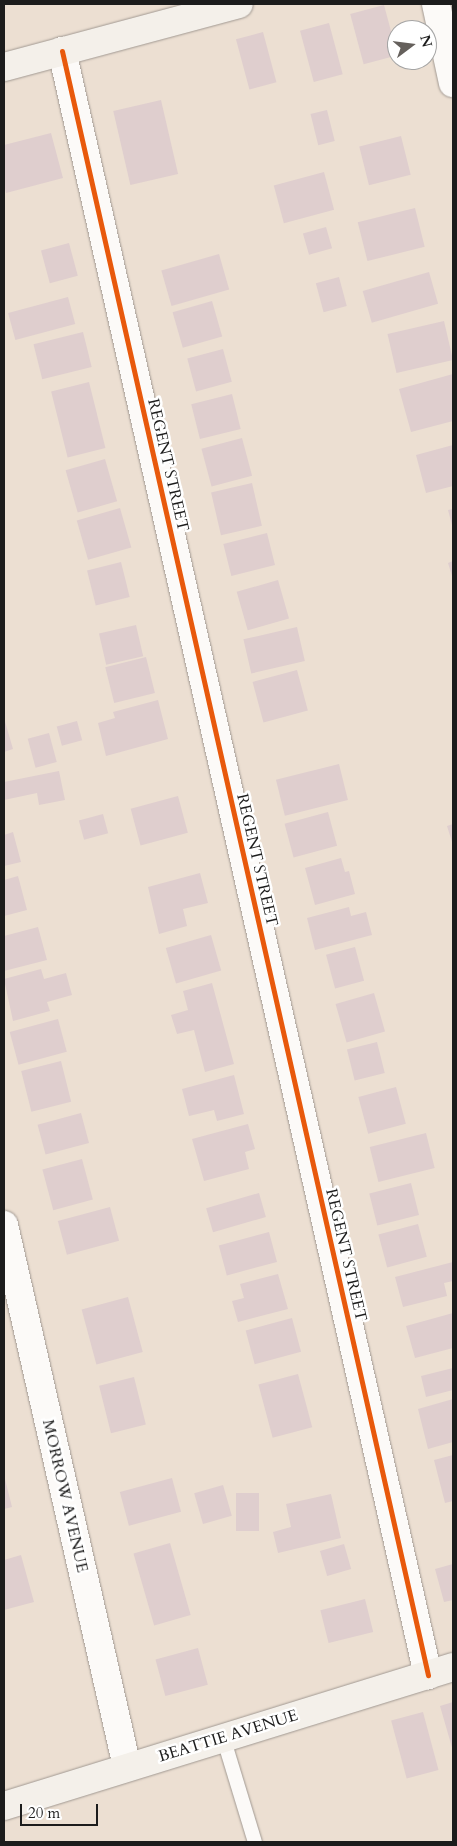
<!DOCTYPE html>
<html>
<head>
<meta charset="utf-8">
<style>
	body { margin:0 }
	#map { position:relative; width:457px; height:1846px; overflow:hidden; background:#ecdfd2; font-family:Cardo,serif }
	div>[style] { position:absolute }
	.building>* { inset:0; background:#dfcece; transform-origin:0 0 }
	.roads { filter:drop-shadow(0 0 1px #a19992) drop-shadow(0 0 1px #a19992) }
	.lane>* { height:14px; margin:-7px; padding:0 7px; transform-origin:7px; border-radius:7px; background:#fcfaf8 }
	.street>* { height:28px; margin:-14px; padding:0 14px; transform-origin:14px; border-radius:14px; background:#fcfaf8 }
	.secondary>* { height:28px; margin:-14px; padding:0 14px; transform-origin:14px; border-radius:14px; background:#f4f0ea }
	.cycleway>* { height:5px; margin:-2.5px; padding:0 2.5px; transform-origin:2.5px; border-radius:2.5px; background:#e8590c }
	span { translate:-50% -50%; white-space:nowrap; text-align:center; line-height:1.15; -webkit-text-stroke:5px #fff; paint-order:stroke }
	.street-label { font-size:16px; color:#1c1c1c }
	.frame { position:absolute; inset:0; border:5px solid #1c1c1c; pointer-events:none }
	.north { position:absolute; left:387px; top:20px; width:50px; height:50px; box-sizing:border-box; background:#fff; border:1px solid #a4a4a4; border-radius:50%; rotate:75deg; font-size:14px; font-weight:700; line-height:20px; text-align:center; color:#1c1c1c }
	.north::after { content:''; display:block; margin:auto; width:18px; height:22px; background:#65605c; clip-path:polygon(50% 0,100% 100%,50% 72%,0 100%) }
	.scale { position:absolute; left:20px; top:1804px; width:78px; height:22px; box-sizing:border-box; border:2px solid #1c1c1c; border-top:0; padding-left:6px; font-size:15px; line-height:18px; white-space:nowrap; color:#1c1c1c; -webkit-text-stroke:4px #fff; paint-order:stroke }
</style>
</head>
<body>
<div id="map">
	<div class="building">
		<i style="left:384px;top:5px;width:52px;height:35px;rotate:75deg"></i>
		<i style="left:329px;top:23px;width:53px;height:30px;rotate:75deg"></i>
		<i style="left:263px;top:32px;width:52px;height:28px;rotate:75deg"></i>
		<i style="left:161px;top:100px;width:76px;height:49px;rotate:77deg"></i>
		<i style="left:327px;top:110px;width:32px;height:17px;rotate:76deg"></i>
		<i style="clip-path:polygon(51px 133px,63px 178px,6px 193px,4px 184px,4px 145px)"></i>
		<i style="left:401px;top:136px;width:40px;height:43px;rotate:76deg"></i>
		<i style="left:324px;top:172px;width:39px;height:52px;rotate:75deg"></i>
		<i style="left:415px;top:208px;width:40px;height:59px;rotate:76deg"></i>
		<i style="left:326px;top:227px;width:22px;height:24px;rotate:74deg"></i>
		<i style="left:69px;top:243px;width:34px;height:29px;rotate:75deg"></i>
		<i style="left:219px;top:254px;width:37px;height:60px;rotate:74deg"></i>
		<i style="left:429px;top:272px;width:33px;height:69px;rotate:74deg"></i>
		<i style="left:339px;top:277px;width:30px;height:24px;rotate:75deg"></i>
		<i style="left:68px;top:297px;width:28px;height:62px;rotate:75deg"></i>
		<i style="left:212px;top:301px;width:37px;height:41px;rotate:74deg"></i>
		<i style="left:444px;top:321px;width:40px;height:58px;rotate:77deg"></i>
		<i style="left:83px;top:332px;width:36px;height:51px;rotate:76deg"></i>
		<i style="left:223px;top:349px;width:34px;height:37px;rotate:75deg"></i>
		<i style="clip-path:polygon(453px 374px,453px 421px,411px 432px,399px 389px)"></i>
		<i style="left:89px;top:382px;width:68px;height:39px;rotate:76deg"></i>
		<i style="left:232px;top:394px;width:36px;height:42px;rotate:76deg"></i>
		<i style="left:242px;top:438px;width:39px;height:42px;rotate:75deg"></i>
		<i style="clip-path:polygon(453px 445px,453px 486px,426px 493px,416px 455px)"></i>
		<i style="left:105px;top:459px;width:44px;height:41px;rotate:74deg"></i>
		<i style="left:252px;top:483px;width:44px;height:42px;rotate:77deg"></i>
		<i style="left:120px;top:508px;width:41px;height:45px;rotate:74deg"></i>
		<i style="clip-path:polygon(453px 509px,453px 529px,448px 510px)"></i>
		<i style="left:267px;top:533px;width:33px;height:45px;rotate:76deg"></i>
		<i style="clip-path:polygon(453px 561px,453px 579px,448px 563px)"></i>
		<i style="left:121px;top:562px;width:36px;height:35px;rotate:76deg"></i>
		<i style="left:278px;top:580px;width:40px;height:43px;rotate:74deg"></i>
		<i style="left:136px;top:625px;width:32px;height:38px;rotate:77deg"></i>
		<i style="left:297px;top:627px;width:35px;height:55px;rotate:77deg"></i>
		<i style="left:146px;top:657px;width:37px;height:42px;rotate:76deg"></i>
		<i style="left:297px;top:670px;width:42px;height:46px;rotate:75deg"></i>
		<i style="clip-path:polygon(158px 700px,168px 739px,106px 756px,98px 723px,115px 718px,113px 712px)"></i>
		<i style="clip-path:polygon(4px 718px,13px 749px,4px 752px)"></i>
		<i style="left:77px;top:721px;width:20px;height:21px;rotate:75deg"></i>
		<i style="left:49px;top:733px;width:30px;height:22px;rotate:75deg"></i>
		<i style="left:339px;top:764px;width:37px;height:65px;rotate:76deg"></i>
		<i style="clip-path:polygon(59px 771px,65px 800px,39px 805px,37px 793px,4px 800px,4px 782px)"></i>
		<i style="left:178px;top:796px;width:38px;height:49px;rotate:75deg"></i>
		<i style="left:328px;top:812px;width:35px;height:45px;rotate:75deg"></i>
		<i style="left:103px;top:814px;width:20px;height:25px;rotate:75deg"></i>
		<i style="clip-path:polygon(453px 824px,453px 845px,447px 826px)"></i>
		<i style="clip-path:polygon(13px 832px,21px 862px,4px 866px,4px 835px)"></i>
		<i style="clip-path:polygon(341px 858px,345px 872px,349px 871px,355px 894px,315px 905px,305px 868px)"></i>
		<i style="clip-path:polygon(200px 873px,208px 903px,183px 909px,187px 926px,159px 934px,148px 887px)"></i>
		<i style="clip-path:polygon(18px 876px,27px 910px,4px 916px,4px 880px)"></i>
		<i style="clip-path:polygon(349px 907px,351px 916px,366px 912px,372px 935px,315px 950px,307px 918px)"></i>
		<i style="clip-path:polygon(38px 927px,47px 960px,4px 971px,4px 936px)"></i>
		<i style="left:211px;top:935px;width:37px;height:47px;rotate:74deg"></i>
		<i style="left:355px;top:947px;width:35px;height:30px;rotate:75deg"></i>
		<i style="clip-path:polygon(41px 969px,44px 979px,66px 973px,72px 995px,47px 1002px,50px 1011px,13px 1021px,4px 979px)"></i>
		<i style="clip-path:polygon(212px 983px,234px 1064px,205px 1072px,194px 1030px,177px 1034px,171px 1015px,188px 1010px,183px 991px)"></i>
		<i style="left:374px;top:993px;width:40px;height:40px;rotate:74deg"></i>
		<i style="left:58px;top:1019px;width:34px;height:50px;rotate:75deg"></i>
		<i style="left:377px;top:1042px;width:32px;height:31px;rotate:76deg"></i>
		<i style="left:61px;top:1061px;width:42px;height:41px;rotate:76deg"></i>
		<i style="clip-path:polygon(234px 1075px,244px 1114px,217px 1121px,214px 1110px,189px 1116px,182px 1089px)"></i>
		<i style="left:396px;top:1087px;width:38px;height:39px;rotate:75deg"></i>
		<i style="left:81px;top:1113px;width:31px;height:45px;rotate:75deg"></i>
		<i style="clip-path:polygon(248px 1124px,255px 1149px,245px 1152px,249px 1169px,204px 1181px,192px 1139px)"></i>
		<i style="left:426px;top:1133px;width:36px;height:58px;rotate:76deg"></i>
		<i style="left:82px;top:1159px;width:42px;height:41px;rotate:75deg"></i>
		<i style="left:411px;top:1183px;width:33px;height:43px;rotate:76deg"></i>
		<i style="left:259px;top:1193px;width:25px;height:55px;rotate:74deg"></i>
		<i style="left:110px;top:1207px;width:35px;height:54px;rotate:75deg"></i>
		<i style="left:418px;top:1224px;width:34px;height:41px;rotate:75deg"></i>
		<i style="left:269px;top:1232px;width:31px;height:52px;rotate:75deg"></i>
		<i style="clip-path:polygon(453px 1262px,453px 1281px,444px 1283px,447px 1296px,403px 1307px,395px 1277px)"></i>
		<i style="clip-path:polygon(278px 1274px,288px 1309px,238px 1322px,232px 1301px,244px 1298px,240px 1284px)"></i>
		<i style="left:128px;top:1297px;width:57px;height:48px;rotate:75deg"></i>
		<i style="clip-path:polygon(453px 1313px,453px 1348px,415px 1358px,406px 1326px)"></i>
		<i style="left:292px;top:1318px;width:35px;height:48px;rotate:75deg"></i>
		<i style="clip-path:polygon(453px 1368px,453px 1390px,426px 1397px,421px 1376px)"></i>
		<i style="left:298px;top:1374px;width:55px;height:41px;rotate:75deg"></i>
		<i style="left:134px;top:1377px;width:49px;height:36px;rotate:76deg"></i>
		<i style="clip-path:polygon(453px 1399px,453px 1442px,428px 1449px,418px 1409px)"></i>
		<i style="clip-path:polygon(453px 1455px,453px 1501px,445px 1503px,434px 1460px)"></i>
		<i style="clip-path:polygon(4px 1475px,12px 1507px,4px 1509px)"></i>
		<i style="left:172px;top:1478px;width:35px;height:54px;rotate:75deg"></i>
		<i style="left:223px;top:1485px;width:32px;height:30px;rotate:74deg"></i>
		<i style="left:236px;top:1493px;width:23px;height:38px"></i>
		<i style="clip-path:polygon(331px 1494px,341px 1538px,278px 1553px,273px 1532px,291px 1527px,286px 1504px)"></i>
		<i style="left:170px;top:1543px;width:75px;height:38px;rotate:74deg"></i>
		<i style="left:344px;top:1544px;width:26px;height:25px;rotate:74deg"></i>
		<i style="clip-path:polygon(21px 1555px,34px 1602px,4px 1610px,4px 1560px)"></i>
		<i style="clip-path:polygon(453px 1564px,453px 1600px,444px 1602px,435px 1569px)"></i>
		<i style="left:365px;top:1599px;width:34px;height:46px;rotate:76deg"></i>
		<i style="left:198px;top:1648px;width:38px;height:44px;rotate:75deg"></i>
		<i style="clip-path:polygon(453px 1702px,453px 1751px,440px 1706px)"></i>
		<i style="left:423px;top:1712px;width:60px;height:33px;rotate:75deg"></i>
	</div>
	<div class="roads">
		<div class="lane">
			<i style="left:223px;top:1737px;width:110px;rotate:73.1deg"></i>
		</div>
		<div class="street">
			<i style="left:436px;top:4px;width:81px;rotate:77.9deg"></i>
			<i style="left:62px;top:51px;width:1665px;rotate:77.3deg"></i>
			<i style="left:4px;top:1225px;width:556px;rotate:77.21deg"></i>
		</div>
		<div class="secondary">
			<i style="left:4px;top:67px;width:243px;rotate:-15deg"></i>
			<i style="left:4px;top:1806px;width:470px;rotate:-17.2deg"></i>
		</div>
	</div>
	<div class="cycleway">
		<i style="left:62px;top:51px;width:1665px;rotate:77.3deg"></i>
	</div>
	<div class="street-label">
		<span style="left:168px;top:465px;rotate:77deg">REGENT STREET</span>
		<span style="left:257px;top:860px;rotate:77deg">REGENT STREET</span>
		<span style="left:346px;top:1255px;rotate:77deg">REGENT STREET</span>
		<span style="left:65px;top:1496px;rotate:77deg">MORROW AVENUE</span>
		<span style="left:228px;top:1736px;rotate:-17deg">BEATTIE AVENUE</span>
	</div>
	<div class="frame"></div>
	<div class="north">N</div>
	<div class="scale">20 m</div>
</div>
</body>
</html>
